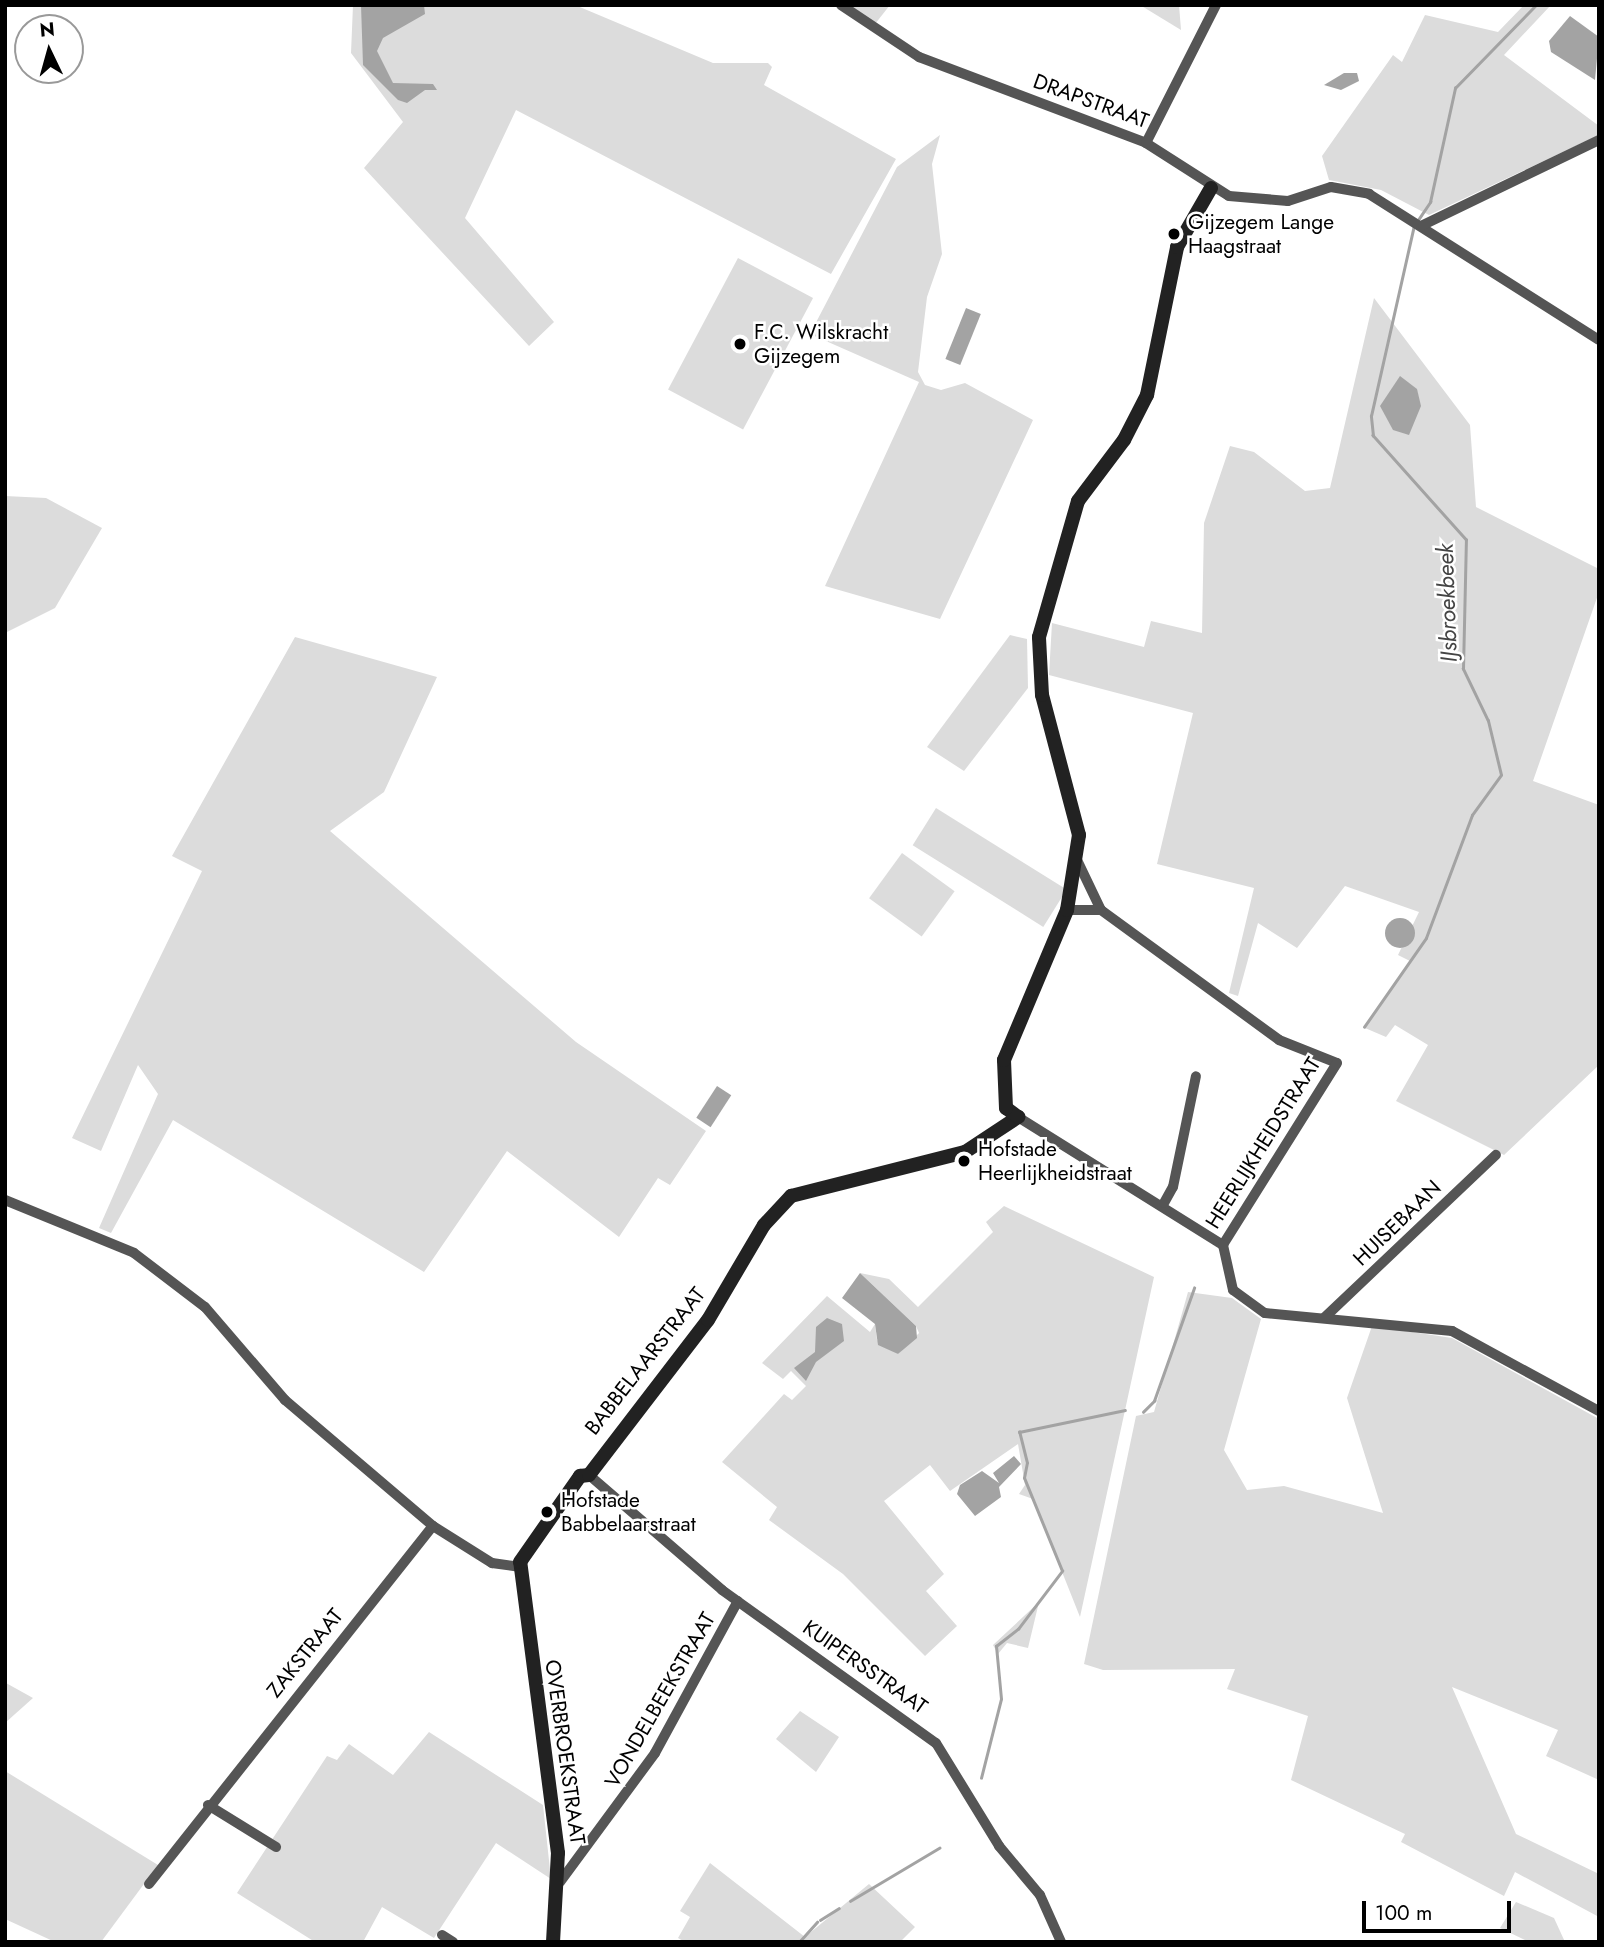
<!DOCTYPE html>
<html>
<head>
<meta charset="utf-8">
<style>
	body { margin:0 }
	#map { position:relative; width:1604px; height:1947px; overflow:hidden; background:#fff; font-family:Jost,sans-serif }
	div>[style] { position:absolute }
	.green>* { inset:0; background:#dcdcdc; transform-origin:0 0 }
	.water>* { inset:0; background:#a3a3a3; transform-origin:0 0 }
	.round { border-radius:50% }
	.stream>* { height:2.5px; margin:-1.25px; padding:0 1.25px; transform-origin:1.25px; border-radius:1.25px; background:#a3a3a3 }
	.street>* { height:10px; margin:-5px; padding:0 5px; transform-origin:5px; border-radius:5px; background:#555 }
	.secondary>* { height:14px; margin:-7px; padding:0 7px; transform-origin:7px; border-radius:7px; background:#222 }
	.dots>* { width:19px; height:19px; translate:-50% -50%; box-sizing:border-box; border:4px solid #fff; border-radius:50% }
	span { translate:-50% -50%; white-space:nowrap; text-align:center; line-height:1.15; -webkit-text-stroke:5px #fff; paint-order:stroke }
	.street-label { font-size:21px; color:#000 }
	.poi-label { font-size:21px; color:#000 }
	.left { translate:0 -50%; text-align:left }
	.water-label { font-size:23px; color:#444; font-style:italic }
	.frame { position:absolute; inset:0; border:7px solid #000; pointer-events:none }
	.north { position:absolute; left:14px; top:14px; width:70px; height:70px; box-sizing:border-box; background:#fff; border:2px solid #999; border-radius:50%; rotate:355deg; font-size:19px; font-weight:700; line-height:28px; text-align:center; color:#000 }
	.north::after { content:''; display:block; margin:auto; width:24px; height:32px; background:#000; clip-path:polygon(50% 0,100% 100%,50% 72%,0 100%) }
	.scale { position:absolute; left:1362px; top:1901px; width:149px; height:32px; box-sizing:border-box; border:4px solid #000; border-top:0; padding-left:9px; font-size:21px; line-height:24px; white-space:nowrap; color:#000; -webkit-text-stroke:5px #fff; paint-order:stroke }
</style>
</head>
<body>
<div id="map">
	<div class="green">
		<i style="clip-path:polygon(353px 5px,575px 5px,713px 63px,768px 63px,772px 67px,764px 85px,896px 159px,831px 274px,516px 110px,465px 218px,554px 322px,529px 346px,364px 168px,403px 122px,351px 53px)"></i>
		<i style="clip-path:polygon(849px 5px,890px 5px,875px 24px)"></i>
		<i style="clip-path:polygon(1140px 5px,1179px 5px,1181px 30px)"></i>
		<i style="clip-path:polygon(1524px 5px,1551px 5px,1504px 55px,1599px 126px,1599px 135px,1429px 215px,1381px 190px,1329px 180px,1322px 156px,1393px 55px,1402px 62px,1425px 15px,1498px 32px)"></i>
		<i style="clip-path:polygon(940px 135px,932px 164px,942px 254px,927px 297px,918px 372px,925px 385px,941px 390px,965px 383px,1033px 420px,940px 619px,825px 586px,919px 382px,810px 334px,897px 167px)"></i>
		<i style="left:738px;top:258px;width:85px;height:149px;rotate:28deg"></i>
		<i style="clip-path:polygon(1374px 298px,1470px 425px,1476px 507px,1599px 569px,1599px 592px,1533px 781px,1599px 805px,1599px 1065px,1504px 1155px,1396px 1101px,1428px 1045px,1395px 1025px,1386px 1037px,1365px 1028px,1410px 961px,1398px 955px,1419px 912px,1345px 886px,1297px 948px,1258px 923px,1238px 996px,1229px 993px,1254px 888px,1157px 864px,1193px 713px,1049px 675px,1052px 623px,1144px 647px,1151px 621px,1202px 633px,1204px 523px,1230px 446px,1254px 452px,1305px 491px,1330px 488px)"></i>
		<i style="clip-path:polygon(5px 496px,46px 498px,102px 528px,55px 608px,5px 633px)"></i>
		<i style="clip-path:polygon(1010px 635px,1027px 639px,1028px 688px,964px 771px,927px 747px)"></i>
		<i style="clip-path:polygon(295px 637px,437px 677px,384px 792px,330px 831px,576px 1042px,706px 1131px,670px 1185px,658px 1178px,619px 1237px,507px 1151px,424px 1272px,173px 1120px,111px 1233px,99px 1228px,158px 1094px,138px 1065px,101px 1151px,72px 1138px,202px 871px,172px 856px)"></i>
		<i style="left:936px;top:808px;width:154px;height:44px;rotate:32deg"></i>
		<i style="left:902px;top:853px;width:65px;height:56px;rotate:36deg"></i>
		<i style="clip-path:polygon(1004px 1206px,1154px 1277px,1080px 1617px,1033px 1499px,1019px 1494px,1025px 1485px,1018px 1444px,950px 1491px,930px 1465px,884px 1501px,944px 1574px,926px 1591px,957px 1626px,925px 1656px,843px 1574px,769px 1520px,777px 1507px,722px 1462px,784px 1394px,792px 1400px,806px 1386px,791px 1371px,783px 1379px,762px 1363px,827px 1296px,870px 1332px,875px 1324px,877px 1340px,898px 1354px,919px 1333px,916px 1326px,860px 1273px,889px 1279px,918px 1307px,993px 1232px,986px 1222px)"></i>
		<i style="clip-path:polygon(1188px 1292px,1232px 1298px,1261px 1319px,1224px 1450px,1247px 1490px,1284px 1486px,1383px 1513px,1347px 1398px,1372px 1326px,1452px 1338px,1599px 1419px,1599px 1780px,1546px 1756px,1558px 1730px,1452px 1687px,1516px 1834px,1599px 1874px,1599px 1917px,1515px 1872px,1504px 1896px,1401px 1842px,1405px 1834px,1291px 1780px,1308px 1716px,1227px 1689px,1235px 1669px,1103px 1670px,1084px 1664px,1136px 1416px,1154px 1412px)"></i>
		<i style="clip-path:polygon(1039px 1602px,1028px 1648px,1007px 1643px,998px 1654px,993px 1645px)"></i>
		<i style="clip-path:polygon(6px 1683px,33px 1698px,5px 1723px,5px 1684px)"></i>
		<i style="clip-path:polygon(800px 1711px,839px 1737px,816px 1772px,776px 1739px)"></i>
		<i style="clip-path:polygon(429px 1732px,543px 1805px,551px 1879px,496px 1843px,434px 1938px,382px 1907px,363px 1942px,315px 1942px,237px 1893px,327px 1756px,337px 1760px,349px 1744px,393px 1775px)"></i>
		<i style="clip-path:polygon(5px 1771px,158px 1865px,101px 1942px,55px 1942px,5px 1919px)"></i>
		<i style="clip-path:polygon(710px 1863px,805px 1937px,869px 1884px,915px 1927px,900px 1942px,685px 1942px,678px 1938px,690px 1917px,680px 1911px)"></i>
		<i style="clip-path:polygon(1516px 1902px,1554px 1918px,1565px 1942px,1529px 1942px,1500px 1928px)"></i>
	</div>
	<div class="water">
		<i style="clip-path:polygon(361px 5px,424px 5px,425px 14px,383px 38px,377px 51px,393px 83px,433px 84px,437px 90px,425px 90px,407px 103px,398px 100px,363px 65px)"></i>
		<i style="clip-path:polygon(1570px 16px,1599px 37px,1595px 80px,1551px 52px,1549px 41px)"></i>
		<i style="clip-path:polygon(1344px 73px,1357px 73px,1359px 81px,1341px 90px,1324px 85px)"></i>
		<i style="left:966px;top:308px;width:16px;height:55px;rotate:22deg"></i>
		<i style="clip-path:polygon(1400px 376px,1417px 389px,1421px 406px,1409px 435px,1393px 430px,1380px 406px)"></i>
		<i class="round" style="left:1385px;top:918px;width:30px;height:30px"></i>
		<i style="left:717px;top:1086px;width:17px;height:38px;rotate:33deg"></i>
		<i style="clip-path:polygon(860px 1273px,916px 1326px,917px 1338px,898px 1354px,878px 1345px,875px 1324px,842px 1298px)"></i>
		<i style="clip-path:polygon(827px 1318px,842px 1324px,844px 1341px,816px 1362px,806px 1381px,794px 1368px,815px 1352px,816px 1327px)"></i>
		<i style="clip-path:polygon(1014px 1456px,1021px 1464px,999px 1487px,1001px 1497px,975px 1516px,957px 1494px,960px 1485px,982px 1471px,999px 1483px,993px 1473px)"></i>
	</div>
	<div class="stream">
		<i style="left:1418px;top:220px;width:22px;rotate:-56deg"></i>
		<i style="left:1430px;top:202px;width:117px;rotate:-77.6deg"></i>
		<i style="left:1455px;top:88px;width:116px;rotate:-45.7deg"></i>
		<i style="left:1364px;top:1027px;width:108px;rotate:-55.1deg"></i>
		<i style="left:1426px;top:938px;width:131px;rotate:-69.5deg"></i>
		<i style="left:1472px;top:815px;width:49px;rotate:-54.1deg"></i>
		<i style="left:1501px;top:775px;width:56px;rotate:-103.5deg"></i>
		<i style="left:1488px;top:721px;width:58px;rotate:-115.7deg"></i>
		<i style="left:1463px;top:669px;width:129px;rotate:-88.7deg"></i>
		<i style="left:1466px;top:540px;width:140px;rotate:-131.8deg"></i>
		<i style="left:1373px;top:436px;width:20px;rotate:-96deg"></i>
		<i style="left:1371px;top:416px;width:196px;rotate:-77.3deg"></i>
		<i style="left:1143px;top:1412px;width:16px;rotate:-45deg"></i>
		<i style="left:1154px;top:1401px;width:120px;rotate:-70.5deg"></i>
		<i style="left:981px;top:1778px;width:81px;rotate:-75.8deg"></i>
		<i style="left:1001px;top:1699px;width:53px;rotate:-95.4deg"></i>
		<i style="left:996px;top:1646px;width:28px;rotate:-38deg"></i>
		<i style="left:1018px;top:1629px;width:73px;rotate:-52.8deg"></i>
		<i style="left:1062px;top:1571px;width:100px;rotate:-112.2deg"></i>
		<i style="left:1024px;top:1478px;width:15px;rotate:-79deg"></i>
		<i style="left:1027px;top:1463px;width:32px;rotate:-104deg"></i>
		<i style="left:1019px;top:1432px;width:108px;rotate:-11.7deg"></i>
		<i style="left:850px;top:1901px;width:104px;rotate:-30.8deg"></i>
		<i style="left:820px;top:1920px;width:22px;rotate:-32deg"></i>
		<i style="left:799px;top:1942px;width:27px;rotate:-48deg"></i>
	</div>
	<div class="street">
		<i style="left:841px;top:5px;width:94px;rotate:33.7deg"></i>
		<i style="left:919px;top:57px;width:243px;rotate:20.7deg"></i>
		<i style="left:1146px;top:143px;width:98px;rotate:32.6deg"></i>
		<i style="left:1229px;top:196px;width:59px;rotate:4.8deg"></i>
		<i style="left:1288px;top:201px;width:45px;rotate:-18deg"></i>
		<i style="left:1331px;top:187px;width:39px;rotate:10deg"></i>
		<i style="left:1369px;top:194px;width:272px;rotate:32.4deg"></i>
		<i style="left:1146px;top:143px;width:155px;rotate:-63.1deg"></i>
		<i style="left:1423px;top:225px;width:195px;rotate:-25.8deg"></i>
		<i style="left:1077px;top:860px;width:55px;rotate:64.4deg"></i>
		<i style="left:1101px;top:910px;width:220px;rotate:36.1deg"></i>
		<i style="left:1279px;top:1040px;width:62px;rotate:21.6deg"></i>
		<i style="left:1337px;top:1063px;width:215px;rotate:122.1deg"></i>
		<i style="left:1067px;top:910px;width:34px"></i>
		<i style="left:1018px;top:1117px;width:242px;rotate:32deg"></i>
		<i style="left:5px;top:1200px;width:139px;rotate:22.3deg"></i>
		<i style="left:134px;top:1253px;width:89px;rotate:37.3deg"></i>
		<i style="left:205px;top:1307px;width:123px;rotate:49.3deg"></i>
		<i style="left:285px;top:1400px;width:194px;rotate:40.4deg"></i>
		<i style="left:433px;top:1526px;width:70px;rotate:32.1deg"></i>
		<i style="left:492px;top:1563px;width:27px;rotate:8deg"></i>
		<i style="left:1164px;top:1203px;width:18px;rotate:-61deg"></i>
		<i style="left:1173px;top:1187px;width:113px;rotate:-78.3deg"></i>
		<i style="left:1223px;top:1245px;width:46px;rotate:77.5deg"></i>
		<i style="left:1233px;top:1290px;width:39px;rotate:36deg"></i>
		<i style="left:1265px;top:1313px;width:188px;rotate:5.5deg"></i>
		<i style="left:1452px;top:1331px;width:167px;rotate:28.6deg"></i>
		<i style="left:1324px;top:1318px;width:237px;rotate:-43.5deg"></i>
		<i style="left:589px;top:1475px;width:176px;rotate:40.8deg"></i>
		<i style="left:722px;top:1590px;width:263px;rotate:35.6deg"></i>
		<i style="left:936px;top:1743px;width:121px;rotate:58.5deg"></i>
		<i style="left:999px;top:1846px;width:64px;rotate:50.1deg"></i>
		<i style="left:1040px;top:1895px;width:51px;rotate:65.9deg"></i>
		<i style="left:208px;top:1805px;width:80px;rotate:31.7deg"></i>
		<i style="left:560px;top:1882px;width:160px;rotate:-53.6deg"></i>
		<i style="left:655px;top:1753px;width:173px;rotate:-61.4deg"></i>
		<i style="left:149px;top:1884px;width:457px;rotate:-51.6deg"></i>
		<i style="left:442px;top:1935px;width:13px;rotate:32deg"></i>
	</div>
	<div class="secondary">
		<i style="left:553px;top:1942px;width:89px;rotate:-86.8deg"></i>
		<i style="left:558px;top:1853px;width:293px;rotate:-97.4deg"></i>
		<i style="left:520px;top:1562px;width:105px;rotate:-55.1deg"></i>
		<i style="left:580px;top:1476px;width:9px;rotate:-6deg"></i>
		<i style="left:589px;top:1475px;width:195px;rotate:-52.5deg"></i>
		<i style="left:708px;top:1320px;width:110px;rotate:-59.5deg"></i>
		<i style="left:764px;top:1225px;width:40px;rotate:-47deg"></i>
		<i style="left:791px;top:1196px;width:179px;rotate:-14.2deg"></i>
		<i style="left:965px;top:1152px;width:64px;rotate:-33.4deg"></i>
		<i style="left:1018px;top:1117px;width:15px;rotate:-143deg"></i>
		<i style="left:1006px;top:1108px;width:48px;rotate:-92.4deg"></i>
		<i style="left:1004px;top:1060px;width:163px;rotate:-67.2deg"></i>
		<i style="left:1067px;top:910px;width:76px;rotate:-80.9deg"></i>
		<i style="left:1079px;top:835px;width:145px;rotate:-104.8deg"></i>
		<i style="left:1042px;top:695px;width:58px;rotate:-93deg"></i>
		<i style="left:1039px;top:637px;width:141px;rotate:-74deg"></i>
		<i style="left:1078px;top:501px;width:76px;rotate:-53deg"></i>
		<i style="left:1124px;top:440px;width:51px;rotate:-62.9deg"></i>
		<i style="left:1147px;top:395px;width:151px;rotate:-78.5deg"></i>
		<i style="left:1177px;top:247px;width:68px;rotate:-60deg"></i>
	</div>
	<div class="dots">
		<i style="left:1174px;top:234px;background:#000"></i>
		<i style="left:740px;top:344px;background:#000"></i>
		<i style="left:964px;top:1161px;background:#000"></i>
		<i style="left:547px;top:1512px;background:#000"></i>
	</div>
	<div class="street-label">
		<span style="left:1091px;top:101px;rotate:20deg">DRAPSTRAAT</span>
		<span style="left:1263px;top:1143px;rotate:-58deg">HEERLIJKHEIDSTRAAT</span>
		<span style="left:1397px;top:1223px;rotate:-44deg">HUISEBAAN</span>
		<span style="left:645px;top:1361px;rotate:-52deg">BABBELAARSTRAAT</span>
		<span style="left:305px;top:1653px;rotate:-51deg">ZAKSTRAAT</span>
		<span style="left:865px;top:1667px;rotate:35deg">KUIPERSSTRAAT</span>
		<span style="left:660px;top:1700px;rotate:-60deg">VONDELBEEKSTRAAT</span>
		<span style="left:565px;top:1752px;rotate:82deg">OVERBROEKSTRAAT</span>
	</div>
	<div class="poi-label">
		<span class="left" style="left:1188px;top:234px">Gijzegem Lange<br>Haagstraat</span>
		<span class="left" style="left:754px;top:344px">F.C. Wilskracht<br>Gijzegem</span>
		<span class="left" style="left:978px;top:1161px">Hofstade<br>Heerlijkheidstraat</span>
		<span class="left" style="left:561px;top:1512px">Hofstade<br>Babbelaarstraat</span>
	</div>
	<div class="water-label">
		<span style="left:1447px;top:603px;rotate:-92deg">IJsbroekbeek</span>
	</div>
	<div class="frame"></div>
	<div class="north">N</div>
	<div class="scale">100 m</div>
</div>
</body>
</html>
